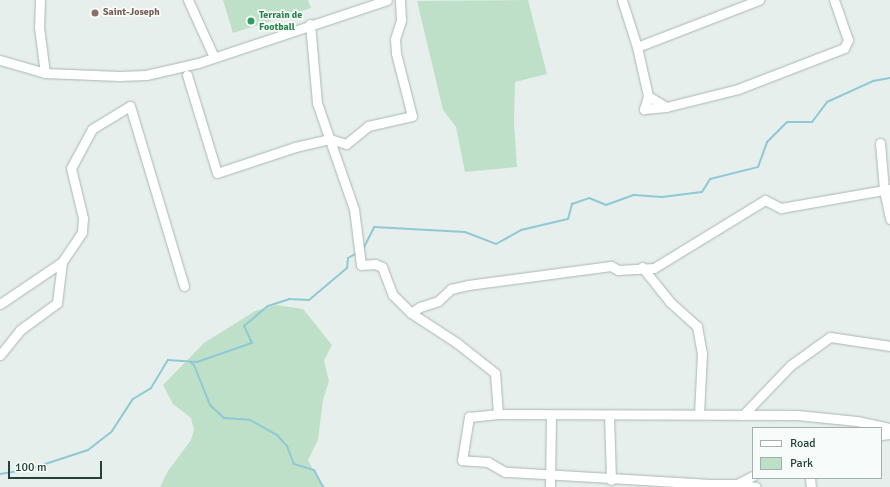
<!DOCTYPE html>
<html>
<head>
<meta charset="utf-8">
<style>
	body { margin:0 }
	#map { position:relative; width:890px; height:487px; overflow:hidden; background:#e6efeb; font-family:Signika,sans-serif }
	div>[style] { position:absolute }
	.green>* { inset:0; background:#bfe0c8 }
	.stream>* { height:2px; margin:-1px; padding:0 1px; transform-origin:1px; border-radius:1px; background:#8ec9d4 }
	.roads { filter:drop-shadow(0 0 1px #a8b8b2) drop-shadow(0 0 1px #a8b8b2) }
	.minor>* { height:9px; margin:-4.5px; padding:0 4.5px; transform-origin:4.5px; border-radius:4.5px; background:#fff }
	.dots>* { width:11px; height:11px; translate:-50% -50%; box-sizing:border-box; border:2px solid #f7fbf9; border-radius:50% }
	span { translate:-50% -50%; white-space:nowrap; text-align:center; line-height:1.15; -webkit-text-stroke:3.5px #f7fbf9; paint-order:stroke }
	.education-label { font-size:10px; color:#785e54; font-weight:700 }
	.left { translate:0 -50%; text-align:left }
	.leisure-label { font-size:10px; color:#27864d; font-weight:700 }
	.legend { position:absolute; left:752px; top:427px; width:130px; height:52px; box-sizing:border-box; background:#f7fbf9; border:1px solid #a3b1ad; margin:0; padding:5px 7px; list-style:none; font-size:12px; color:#24423a }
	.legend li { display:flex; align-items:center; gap:8px; height:20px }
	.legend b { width:20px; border:1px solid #a3b1ad }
	.scale { position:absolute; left:8px; top:461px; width:94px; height:18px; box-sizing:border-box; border:2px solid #24423a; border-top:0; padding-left:5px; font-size:12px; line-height:14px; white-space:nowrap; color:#24423a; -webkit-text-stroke:3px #f7fbf9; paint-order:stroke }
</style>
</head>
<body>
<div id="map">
	<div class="green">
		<i style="clip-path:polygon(223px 0,308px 0,311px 8px,233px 33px)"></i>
		<i style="clip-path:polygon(528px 0,547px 74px,515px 82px,514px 123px,517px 167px,465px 172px,456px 127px,443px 110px,417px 1px)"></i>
		<i style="clip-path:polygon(276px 305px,303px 309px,332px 345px,324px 361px,329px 381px,323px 400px,318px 440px,308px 460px,319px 481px,326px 487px,160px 487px,168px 471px,191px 440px,194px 430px,191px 418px,173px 404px,163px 385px,204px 343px,255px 311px)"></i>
	</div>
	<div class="stream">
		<i style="left:362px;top:251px;width:27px;rotate:-63deg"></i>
		<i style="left:374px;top:227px;width:91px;rotate:3.1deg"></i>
		<i style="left:465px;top:232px;width:33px;rotate:21deg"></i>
		<i style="left:496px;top:244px;width:29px;rotate:-29deg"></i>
		<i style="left:521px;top:230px;width:48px;rotate:-13.2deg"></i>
		<i style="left:568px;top:219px;width:16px;rotate:-75deg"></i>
		<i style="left:572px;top:204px;width:18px;rotate:-19deg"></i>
		<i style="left:589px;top:198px;width:18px;rotate:22deg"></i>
		<i style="left:606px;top:205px;width:30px;rotate:-20deg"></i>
		<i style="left:634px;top:195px;width:28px;rotate:4deg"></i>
		<i style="left:662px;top:197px;width:40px;rotate:-7.1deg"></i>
		<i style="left:702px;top:192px;width:15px;rotate:-58deg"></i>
		<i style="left:710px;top:179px;width:49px;rotate:-14deg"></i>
		<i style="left:758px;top:167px;width:27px;rotate:-70deg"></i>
		<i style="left:767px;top:142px;width:28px;rotate:-45deg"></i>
		<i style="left:787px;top:122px;width:25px"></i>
		<i style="left:812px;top:122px;width:25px;rotate:-53deg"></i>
		<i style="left:827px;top:102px;width:51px;rotate:-24.5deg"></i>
		<i style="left:873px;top:81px;width:17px;rotate:-10deg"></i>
		<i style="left:190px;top:362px;width:5px;rotate:37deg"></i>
		<i style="left:194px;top:365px;width:43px;rotate:68.2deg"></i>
		<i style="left:210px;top:405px;width:19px;rotate:43deg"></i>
		<i style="left:224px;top:418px;width:26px;rotate:4deg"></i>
		<i style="left:250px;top:420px;width:31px;rotate:29deg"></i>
		<i style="left:277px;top:435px;width:15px;rotate:48deg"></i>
		<i style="left:287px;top:446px;width:19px;rotate:69deg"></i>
		<i style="left:294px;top:464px;width:21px;rotate:17deg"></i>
		<i style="left:314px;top:470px;width:19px;rotate:62deg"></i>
		<i style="left:0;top:474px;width:30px;rotate:-9deg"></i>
		<i style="left:30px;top:469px;width:61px;rotate:-18.1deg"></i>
		<i style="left:88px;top:450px;width:31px;rotate:-38deg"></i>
		<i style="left:112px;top:431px;width:38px;rotate:-57deg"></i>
		<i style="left:133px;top:399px;width:21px;rotate:-31deg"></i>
		<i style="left:151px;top:388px;width:33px;rotate:-59deg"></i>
		<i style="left:168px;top:360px;width:29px;rotate:4deg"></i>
		<i style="left:197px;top:362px;width:58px;rotate:-19.1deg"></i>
		<i style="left:252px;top:343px;width:19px;rotate:-115deg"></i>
		<i style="left:244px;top:326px;width:31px;rotate:-40deg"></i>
		<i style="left:268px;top:306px;width:22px;rotate:-18deg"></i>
		<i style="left:289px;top:299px;width:20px;rotate:3deg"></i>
		<i style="left:309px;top:300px;width:50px;rotate:-40.1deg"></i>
		<i style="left:347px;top:268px;width:10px;rotate:-84deg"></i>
		<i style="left:348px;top:258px;width:10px;rotate:-29deg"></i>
	</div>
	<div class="roads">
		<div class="minor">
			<i style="left:40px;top:0;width:27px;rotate:92deg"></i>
			<i style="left:39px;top:27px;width:46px;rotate:82.6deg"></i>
			<i style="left:188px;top:0;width:63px;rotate:65.5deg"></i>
			<i style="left:622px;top:0;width:49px;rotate:72.3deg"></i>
			<i style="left:637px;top:47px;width:131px;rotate:-21.1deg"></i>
			<i style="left:310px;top:24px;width:79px;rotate:84.9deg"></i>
			<i style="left:317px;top:103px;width:112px;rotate:70.8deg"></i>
			<i style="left:354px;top:209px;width:56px;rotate:82.9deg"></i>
			<i style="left:361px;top:265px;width:14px;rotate:-4deg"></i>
			<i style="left:375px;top:264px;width:8px;rotate:23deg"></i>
			<i style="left:382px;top:267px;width:30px;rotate:69deg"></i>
			<i style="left:393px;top:295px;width:25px;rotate:45deg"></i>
			<i style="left:411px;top:313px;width:55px;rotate:33.1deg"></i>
			<i style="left:457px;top:343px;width:48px;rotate:38.3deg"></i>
			<i style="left:495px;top:373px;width:41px;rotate:85.8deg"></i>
			<i style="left:637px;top:47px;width:50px;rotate:77.3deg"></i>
			<i style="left:648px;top:96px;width:21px;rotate:31deg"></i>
			<i style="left:666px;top:107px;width:74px;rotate:-14deg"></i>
			<i style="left:738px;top:89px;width:114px;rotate:-21.1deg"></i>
			<i style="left:844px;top:48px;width:9px;rotate:-63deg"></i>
			<i style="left:848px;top:40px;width:42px;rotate:-109.3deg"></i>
			<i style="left:0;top:60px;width:47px;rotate:16.1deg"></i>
			<i style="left:45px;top:73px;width:74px;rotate:2.3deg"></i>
			<i style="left:119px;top:76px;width:27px;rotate:-2deg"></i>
			<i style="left:146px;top:75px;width:53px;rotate:-13deg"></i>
			<i style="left:198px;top:63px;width:199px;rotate:-18.4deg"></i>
			<i style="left:187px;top:75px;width:102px;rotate:73deg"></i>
			<i style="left:217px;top:173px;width:82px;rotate:-18.4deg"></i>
			<i style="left:295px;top:147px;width:36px;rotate:-13deg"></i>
			<i style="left:330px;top:139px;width:17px;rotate:17deg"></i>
			<i style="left:346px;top:144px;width:28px;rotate:-39deg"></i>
			<i style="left:368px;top:126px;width:45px;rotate:-12.8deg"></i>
			<i style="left:412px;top:116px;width:65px;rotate:-104.3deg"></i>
			<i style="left:396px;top:53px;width:14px;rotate:-94deg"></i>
			<i style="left:395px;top:39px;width:20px;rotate:-72deg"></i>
			<i style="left:401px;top:20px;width:20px;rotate:-93deg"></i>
			<i style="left:648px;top:96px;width:14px;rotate:107deg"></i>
			<i style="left:644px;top:109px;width:22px;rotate:-5deg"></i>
			<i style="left:880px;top:143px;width:47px;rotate:85.1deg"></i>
			<i style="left:884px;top:190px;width:30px;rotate:78deg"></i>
			<i style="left:642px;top:267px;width:45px;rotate:51.3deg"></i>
			<i style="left:670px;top:302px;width:36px;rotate:42deg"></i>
			<i style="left:697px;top:326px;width:27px;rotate:80deg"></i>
			<i style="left:702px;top:353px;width:61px;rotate:92.8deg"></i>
			<i style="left:0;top:304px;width:75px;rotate:-34.1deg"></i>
			<i style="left:411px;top:313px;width:11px;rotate:-34deg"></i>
			<i style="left:420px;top:307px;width:19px;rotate:-18deg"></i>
			<i style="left:438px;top:301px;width:18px;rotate:-43deg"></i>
			<i style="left:451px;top:289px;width:17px;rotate:-13deg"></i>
			<i style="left:468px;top:285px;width:144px;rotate:-7.6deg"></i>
			<i style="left:611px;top:266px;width:8px;rotate:30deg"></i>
			<i style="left:618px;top:270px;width:36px;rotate:-3deg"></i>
			<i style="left:654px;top:268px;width:130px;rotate:-31.5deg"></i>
			<i style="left:765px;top:200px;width:18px;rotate:27deg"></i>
			<i style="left:781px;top:208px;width:111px;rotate:-9.9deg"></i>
			<i style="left:0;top:355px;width:32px;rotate:-51deg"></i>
			<i style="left:20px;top:330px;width:46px;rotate:-36.1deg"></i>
			<i style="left:57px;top:303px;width:41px;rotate:-83deg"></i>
			<i style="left:62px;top:262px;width:36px;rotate:-56deg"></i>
			<i style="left:82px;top:232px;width:14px;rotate:-86deg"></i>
			<i style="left:83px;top:218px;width:51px;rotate:-103.5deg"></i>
			<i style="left:71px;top:168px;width:44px;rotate:-61.7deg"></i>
			<i style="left:92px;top:129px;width:44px;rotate:-31.2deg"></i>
			<i style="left:130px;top:106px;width:188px;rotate:73.3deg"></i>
			<i style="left:609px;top:415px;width:65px;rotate:88.2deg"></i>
			<i style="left:743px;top:415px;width:69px;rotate:-46.2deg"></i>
			<i style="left:791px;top:365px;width:48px;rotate:-35.7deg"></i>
			<i style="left:830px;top:337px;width:61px;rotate:8.5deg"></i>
			<i style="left:881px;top:435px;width:9px;rotate:-6deg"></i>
			<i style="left:810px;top:478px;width:9px;rotate:84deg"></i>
			<i style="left:710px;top:484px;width:205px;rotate:-176.6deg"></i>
			<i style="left:505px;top:472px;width:20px;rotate:-150deg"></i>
			<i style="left:488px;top:462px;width:26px;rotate:-176deg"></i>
			<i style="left:462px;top:460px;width:44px;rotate:-80.8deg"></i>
			<i style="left:469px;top:417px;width:29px;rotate:-6deg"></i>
			<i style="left:498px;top:414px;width:299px;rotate:0.2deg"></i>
			<i style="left:797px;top:415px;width:60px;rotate:5.7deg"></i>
			<i style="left:857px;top:421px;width:34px;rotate:12deg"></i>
			<i style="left:737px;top:484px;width:18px;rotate:-27deg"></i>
			<i style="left:550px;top:487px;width:71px;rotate:-89.2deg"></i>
			<i style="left:707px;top:487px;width:4px;rotate:-45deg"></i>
			<i style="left:710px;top:484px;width:27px"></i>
			<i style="left:737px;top:484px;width:19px;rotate:9deg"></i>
		</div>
	</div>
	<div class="dots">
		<i style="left:95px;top:13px;background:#8d6e63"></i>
		<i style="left:251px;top:21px;background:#2e9e5b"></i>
	</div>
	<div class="education-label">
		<span class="left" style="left:103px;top:13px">Saint-Joseph</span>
	</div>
	<div class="leisure-label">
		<span class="left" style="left:259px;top:21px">Terrain de<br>Football</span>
	</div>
	<ul class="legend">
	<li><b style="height:5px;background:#fff"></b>Road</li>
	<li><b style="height:11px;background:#bfe0c8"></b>Park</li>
	</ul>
	<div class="scale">100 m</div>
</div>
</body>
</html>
